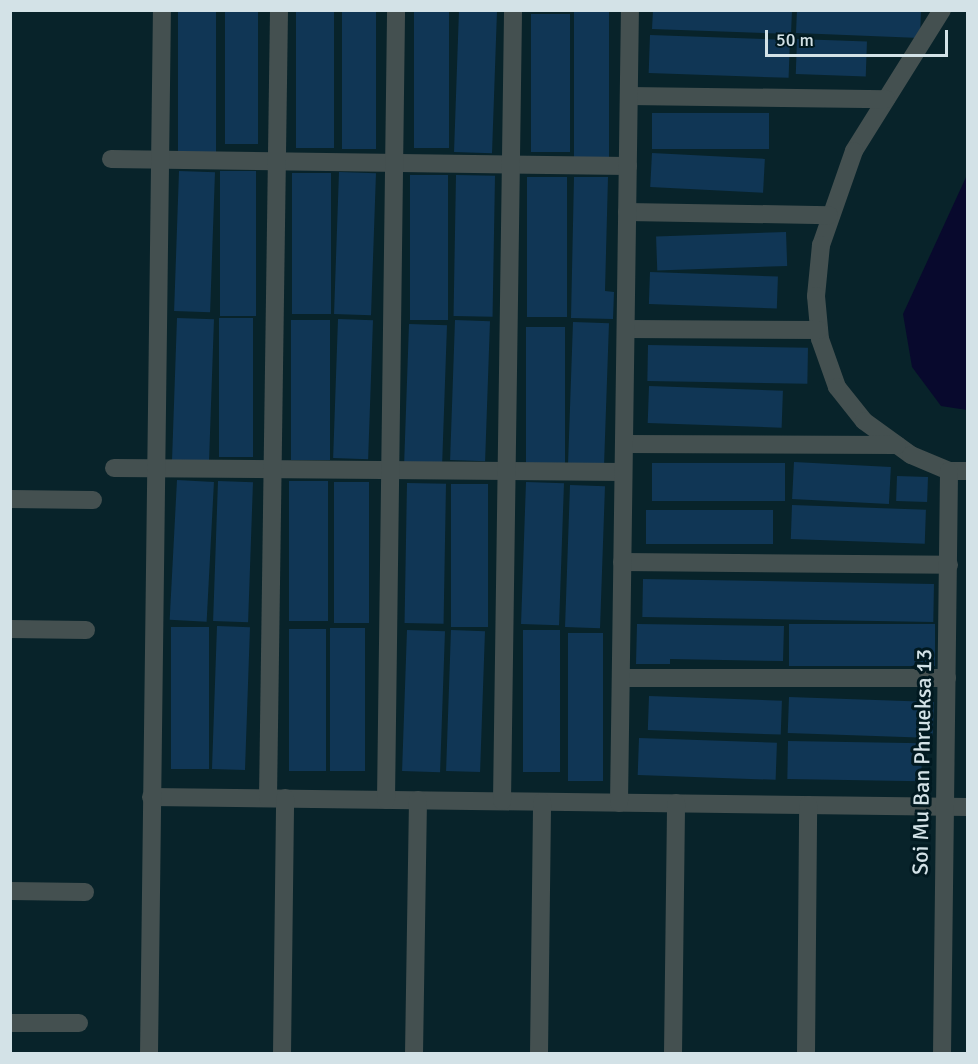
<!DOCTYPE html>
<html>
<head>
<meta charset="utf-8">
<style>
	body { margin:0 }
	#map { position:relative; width:978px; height:1064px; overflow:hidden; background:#08232a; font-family:Signika,sans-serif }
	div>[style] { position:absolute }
	.water>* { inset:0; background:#08092d }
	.building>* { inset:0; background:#103655; transform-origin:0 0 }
	.minor>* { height:18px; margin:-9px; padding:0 9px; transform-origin:9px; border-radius:9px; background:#445050 }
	span { translate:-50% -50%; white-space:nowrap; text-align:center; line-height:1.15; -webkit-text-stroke:6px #011920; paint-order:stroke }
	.street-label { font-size:22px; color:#d3e2e7 }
	.frame { position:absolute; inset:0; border:12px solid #d3e2e7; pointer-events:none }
	.scale { position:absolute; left:765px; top:30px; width:183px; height:27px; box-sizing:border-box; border:3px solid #d3e2e7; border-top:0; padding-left:8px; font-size:18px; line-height:21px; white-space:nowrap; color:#d3e2e7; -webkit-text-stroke:4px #011920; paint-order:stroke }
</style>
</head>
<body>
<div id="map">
	<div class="water">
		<i style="clip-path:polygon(967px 175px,967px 410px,941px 406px,912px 367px,903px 314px)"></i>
	</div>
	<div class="building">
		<i style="left:178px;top:10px;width:38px;height:142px"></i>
		<i style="left:225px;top:10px;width:33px;height:134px"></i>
		<i style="left:296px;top:10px;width:38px;height:138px"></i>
		<i style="left:342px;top:10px;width:34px;height:139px"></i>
		<i style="left:414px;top:10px;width:35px;height:138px"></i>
		<i style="left:459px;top:10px;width:38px;height:142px;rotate:2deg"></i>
		<i style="clip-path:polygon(653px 10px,792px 10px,791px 34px,652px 29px)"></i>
		<i style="clip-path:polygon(797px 10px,921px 10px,920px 38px,796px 33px)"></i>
		<i style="left:574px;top:11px;width:35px;height:149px"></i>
		<i style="left:570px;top:14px;width:138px;height:39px;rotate:90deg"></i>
		<i style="left:650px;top:35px;width:140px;height:38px;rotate:2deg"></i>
		<i style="left:797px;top:39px;width:70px;height:35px;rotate:2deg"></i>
		<i style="left:652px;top:113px;width:117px;height:36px"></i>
		<i style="left:652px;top:153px;width:113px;height:34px;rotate:3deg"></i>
		<i style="left:179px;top:171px;width:36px;height:140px;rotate:2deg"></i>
		<i style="left:256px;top:171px;width:145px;height:36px;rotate:90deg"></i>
		<i style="left:339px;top:172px;width:37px;height:142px;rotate:2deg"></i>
		<i style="left:292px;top:173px;width:39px;height:141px"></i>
		<i style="left:410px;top:175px;width:38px;height:145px"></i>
		<i style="left:456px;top:175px;width:39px;height:141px;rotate:1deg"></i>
		<i style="left:527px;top:177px;width:40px;height:140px"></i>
		<i style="clip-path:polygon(574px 177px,608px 177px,605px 291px,614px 292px,613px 319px,571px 318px)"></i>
		<i style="left:786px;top:232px;width:34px;height:130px;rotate:88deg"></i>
		<i style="left:650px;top:272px;width:128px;height:32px;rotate:2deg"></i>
		<i style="left:177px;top:318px;width:37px;height:145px;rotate:2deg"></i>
		<i style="left:219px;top:318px;width:34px;height:139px"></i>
		<i style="left:338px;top:319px;width:35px;height:139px;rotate:2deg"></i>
		<i style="left:291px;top:320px;width:39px;height:140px"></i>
		<i style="left:455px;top:320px;width:35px;height:140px;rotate:2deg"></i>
		<i style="left:573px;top:322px;width:36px;height:142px;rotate:2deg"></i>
		<i style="left:409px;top:324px;width:38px;height:141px;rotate:2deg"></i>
		<i style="left:526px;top:327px;width:39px;height:140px"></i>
		<i style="left:648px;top:345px;width:160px;height:36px;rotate:1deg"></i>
		<i style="left:649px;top:386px;width:134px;height:37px;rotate:2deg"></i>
		<i style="left:794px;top:462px;width:97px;height:37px;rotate:3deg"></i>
		<i style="left:652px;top:463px;width:133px;height:38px"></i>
		<i style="left:897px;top:476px;width:31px;height:25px;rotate:2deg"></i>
		<i style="left:177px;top:480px;width:37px;height:140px;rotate:3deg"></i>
		<i style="left:218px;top:481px;width:35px;height:140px;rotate:2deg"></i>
		<i style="left:328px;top:481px;width:140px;height:39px;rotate:90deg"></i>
		<i style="left:334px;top:482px;width:35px;height:141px"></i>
		<i style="left:526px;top:482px;width:38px;height:142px;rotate:2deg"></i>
		<i style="left:407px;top:483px;width:39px;height:140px;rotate:1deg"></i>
		<i style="left:451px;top:484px;width:37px;height:143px"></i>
		<i style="left:570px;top:485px;width:35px;height:142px;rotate:2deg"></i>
		<i style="left:792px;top:505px;width:134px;height:34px;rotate:2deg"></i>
		<i style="left:646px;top:510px;width:127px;height:34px"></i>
		<i style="left:643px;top:579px;width:291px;height:38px;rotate:1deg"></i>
		<i style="clip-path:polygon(637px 624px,784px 626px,783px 661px,670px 659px,670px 664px,636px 664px)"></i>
		<i style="left:789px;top:624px;width:146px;height:42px"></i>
		<i style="left:217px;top:626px;width:33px;height:143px;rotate:2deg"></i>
		<i style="left:171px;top:627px;width:38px;height:142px"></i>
		<i style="left:330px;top:628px;width:35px;height:143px"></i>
		<i style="left:289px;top:629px;width:37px;height:142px"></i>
		<i style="left:407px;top:630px;width:38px;height:141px;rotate:2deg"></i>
		<i style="left:451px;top:630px;width:34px;height:141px;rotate:2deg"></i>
		<i style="left:523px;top:630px;width:37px;height:142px"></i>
		<i style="left:568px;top:633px;width:35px;height:148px"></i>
		<i style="left:649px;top:696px;width:133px;height:34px;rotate:2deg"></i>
		<i style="left:789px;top:697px;width:145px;height:36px;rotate:2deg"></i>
		<i style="left:639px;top:738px;width:138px;height:37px;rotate:2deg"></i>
		<i style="left:788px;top:741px;width:134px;height:38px;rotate:1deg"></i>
	</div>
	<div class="minor">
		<i style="left:942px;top:10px;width:166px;rotate:122deg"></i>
		<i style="left:854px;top:151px;width:100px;rotate:109.3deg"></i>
		<i style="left:821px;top:245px;width:51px;rotate:95.6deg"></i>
		<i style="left:816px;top:296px;width:43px;rotate:84.7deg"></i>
		<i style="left:820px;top:339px;width:51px;rotate:70.5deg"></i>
		<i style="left:837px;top:387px;width:43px;rotate:51.5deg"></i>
		<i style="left:864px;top:421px;width:58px;rotate:35.9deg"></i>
		<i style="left:911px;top:455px;width:41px;rotate:22.8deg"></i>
		<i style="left:949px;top:471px;width:19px"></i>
		<i style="left:629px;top:96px;width:257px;rotate:0.7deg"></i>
		<i style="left:111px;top:159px;width:517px;rotate:0.78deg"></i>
		<i style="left:627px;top:212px;width:202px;rotate:0.9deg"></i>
		<i style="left:626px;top:329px;width:193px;rotate:0.3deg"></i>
		<i style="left:624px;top:444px;width:273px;rotate:0.2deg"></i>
		<i style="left:114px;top:468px;width:509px;rotate:0.45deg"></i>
		<i style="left:10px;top:499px;width:83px;rotate:0.7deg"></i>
		<i style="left:622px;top:562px;width:327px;rotate:0.5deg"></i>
		<i style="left:10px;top:629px;width:76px;rotate:0.8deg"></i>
		<i style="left:621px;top:678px;width:326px"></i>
		<i style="left:151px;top:797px;width:817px;rotate:0.7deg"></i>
		<i style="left:268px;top:798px;width:788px;rotate:-89.2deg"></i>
		<i style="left:386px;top:800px;width:790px;rotate:-89.27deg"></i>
		<i style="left:502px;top:801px;width:791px;rotate:-89.2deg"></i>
		<i style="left:619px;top:803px;width:793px;rotate:-89.21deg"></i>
		<i style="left:10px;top:891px;width:75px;rotate:0.8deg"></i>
		<i style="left:10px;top:1023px;width:69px"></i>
		<i style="left:149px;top:1054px;width:1044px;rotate:-89.29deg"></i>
		<i style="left:282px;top:1054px;width:256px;rotate:-89.3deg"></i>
		<i style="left:414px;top:1054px;width:254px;rotate:-89.1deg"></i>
		<i style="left:539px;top:1054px;width:252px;rotate:-89.3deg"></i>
		<i style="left:673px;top:1054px;width:251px;rotate:-89.3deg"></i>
		<i style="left:806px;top:1054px;width:249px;rotate:-89.5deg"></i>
		<i style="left:942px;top:1054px;width:583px;rotate:-89.31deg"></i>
	</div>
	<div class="street-label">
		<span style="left:922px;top:762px;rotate:-89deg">Soi Mu Ban Phrueksa 13</span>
	</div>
	<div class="frame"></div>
	<div class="scale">50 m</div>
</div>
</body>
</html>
